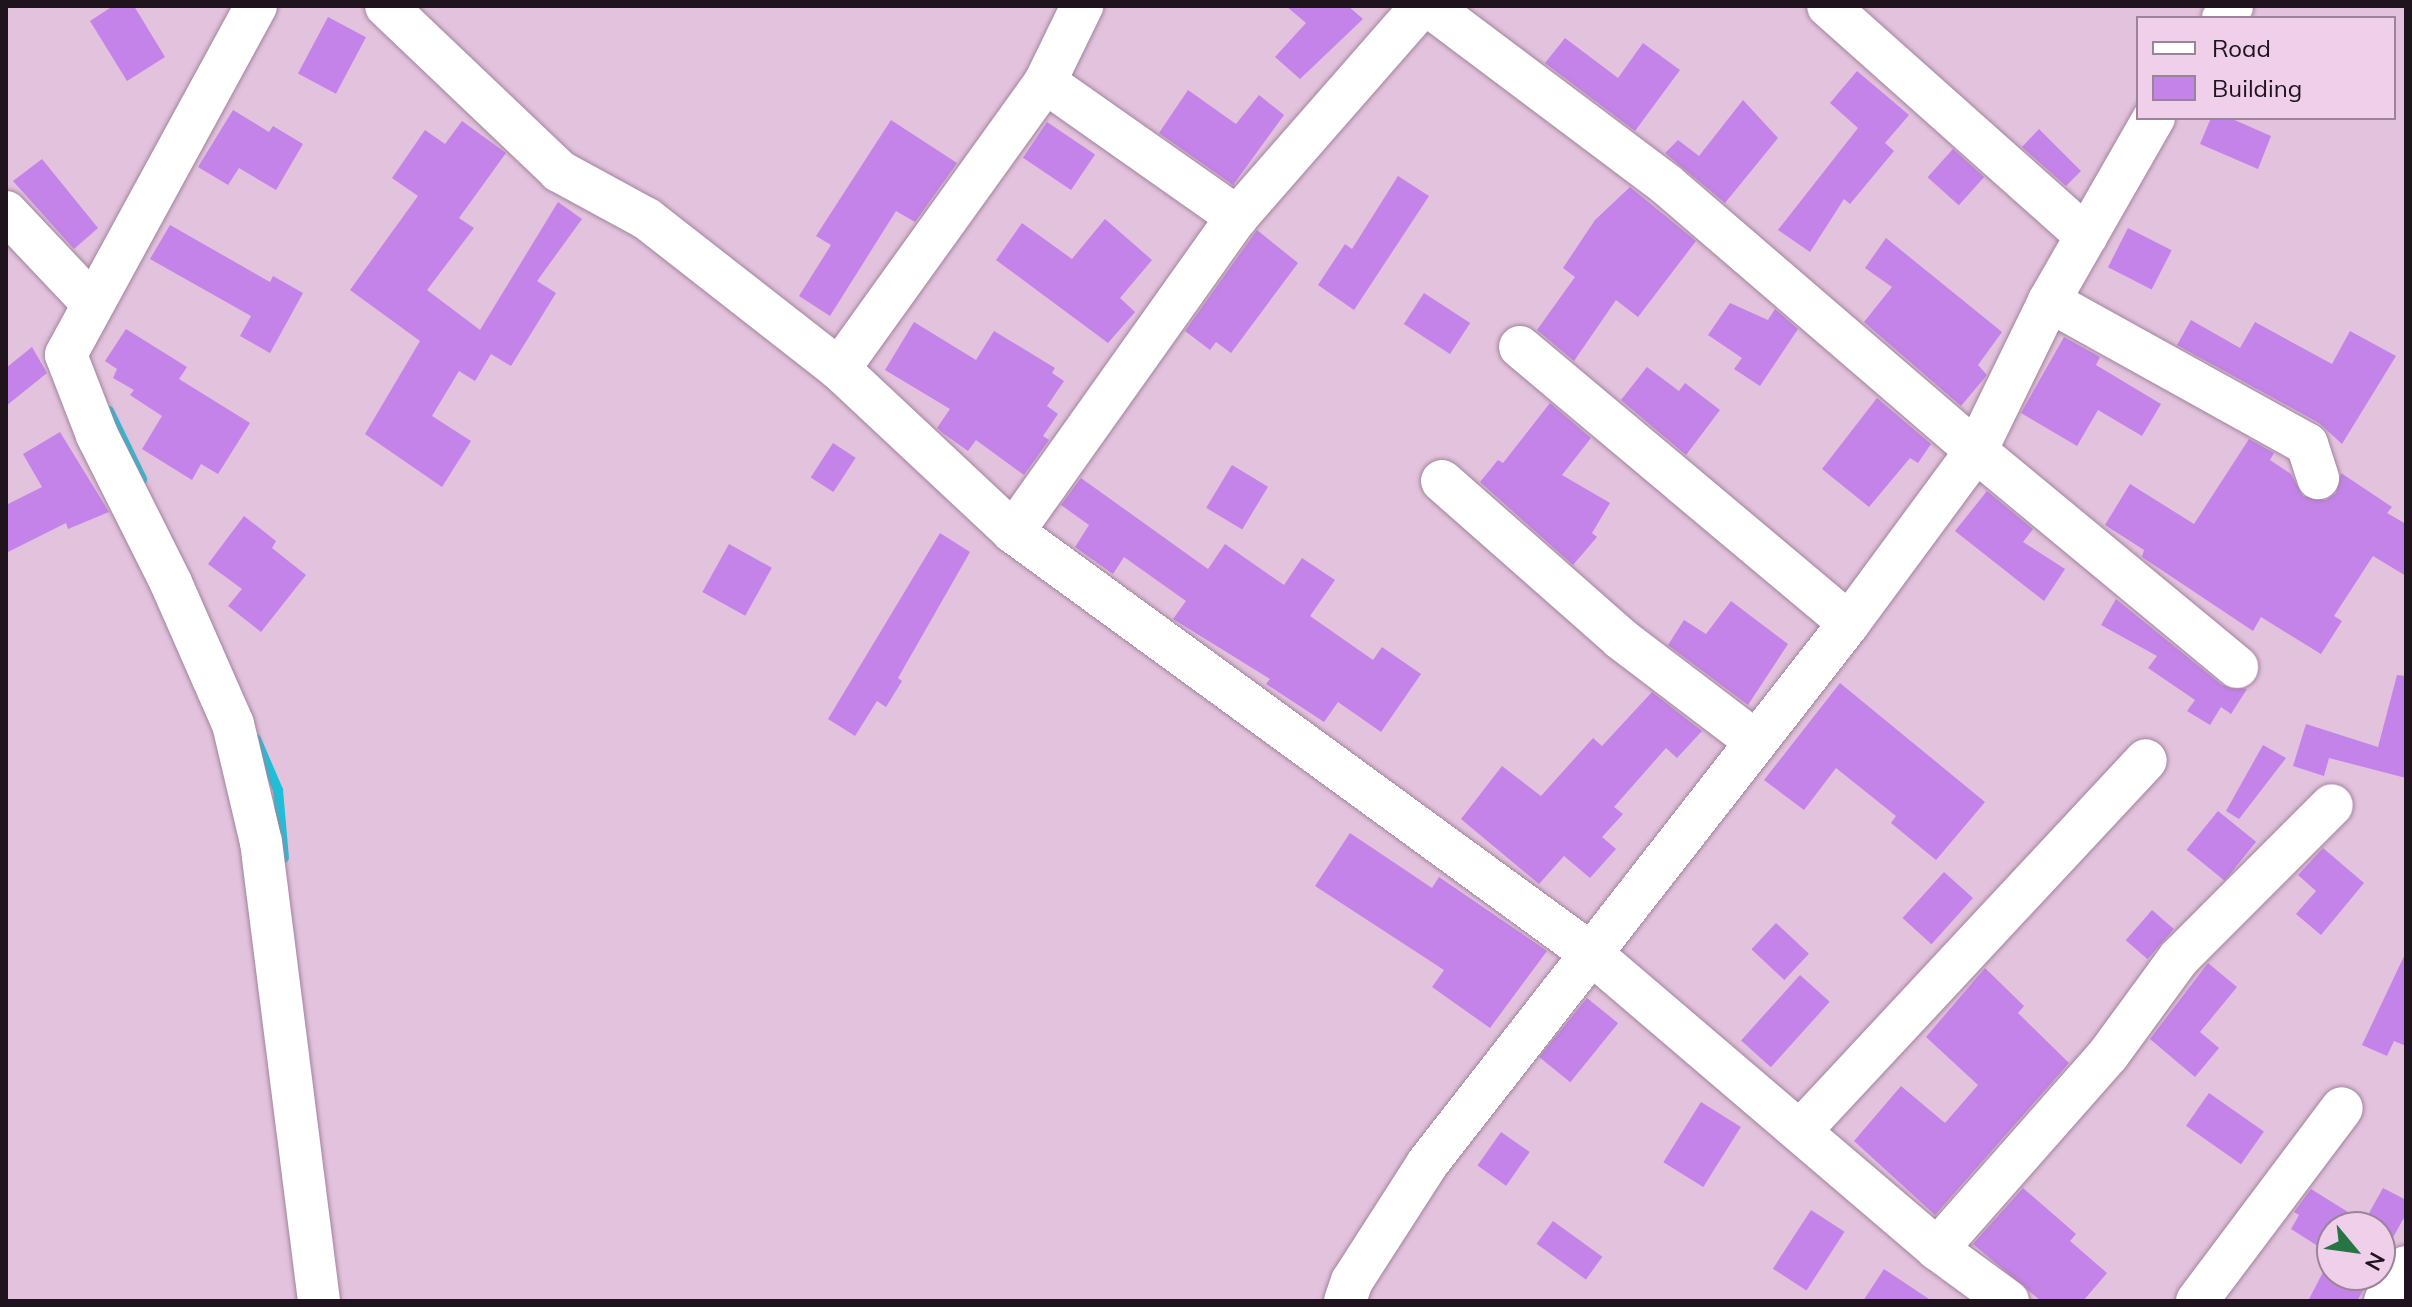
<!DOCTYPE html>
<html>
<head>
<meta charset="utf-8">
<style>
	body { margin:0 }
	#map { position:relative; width:2412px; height:1307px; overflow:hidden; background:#e3c2dd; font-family:Mulish,sans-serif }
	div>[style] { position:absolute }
	.stream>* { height:10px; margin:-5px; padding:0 5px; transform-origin:5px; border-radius:5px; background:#1cc0d9 }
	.building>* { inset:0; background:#c383e9; transform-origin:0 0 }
	.roads { filter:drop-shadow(0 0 2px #a1839c) drop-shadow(0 0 2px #a1839c) }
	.minor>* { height:42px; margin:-21px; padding:0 21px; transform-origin:21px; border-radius:21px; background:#fff }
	span { translate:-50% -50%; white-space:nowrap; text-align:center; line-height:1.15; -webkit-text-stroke:7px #f0cfea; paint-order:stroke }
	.frame { position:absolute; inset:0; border:8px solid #1f141e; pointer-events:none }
	.legend { position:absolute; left:2136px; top:16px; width:260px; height:104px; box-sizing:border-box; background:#f0cfea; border:2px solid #9c8498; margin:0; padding:10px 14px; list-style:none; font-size:24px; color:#1f141e }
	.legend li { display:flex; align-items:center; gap:16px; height:40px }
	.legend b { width:40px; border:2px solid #9c8498 }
	.north { position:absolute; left:2316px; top:1211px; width:80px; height:80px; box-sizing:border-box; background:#f0cfea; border:2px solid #9c8498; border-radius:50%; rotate:119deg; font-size:22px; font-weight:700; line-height:32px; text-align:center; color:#1f141e }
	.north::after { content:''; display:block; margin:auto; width:28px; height:36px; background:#287442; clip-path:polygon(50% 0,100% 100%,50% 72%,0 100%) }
</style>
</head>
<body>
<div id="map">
	<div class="stream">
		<i style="left:109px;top:411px;width:76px;rotate:64.1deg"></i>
		<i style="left:256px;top:739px;width:56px;rotate:66.7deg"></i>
		<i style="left:278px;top:790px;width:68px;rotate:85deg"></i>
	</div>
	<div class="building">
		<i style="clip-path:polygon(113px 6px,134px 6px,165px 57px,127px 81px,90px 21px)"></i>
		<i style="clip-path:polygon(1286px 6px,1348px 6px,1363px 19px,1300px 79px,1275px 57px,1306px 23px)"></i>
		<i style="left:328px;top:17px;width:43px;height:64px;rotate:28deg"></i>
		<i style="clip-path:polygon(1565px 38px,1618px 78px,1643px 43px,1680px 70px,1635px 131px,1545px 63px)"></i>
		<i style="clip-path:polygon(1857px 71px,1909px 115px,1885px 143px,1894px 151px,1850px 204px,1844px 199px,1810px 252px,1778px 230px,1858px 128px,1830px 103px)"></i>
		<i style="clip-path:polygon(1188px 90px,1236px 124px,1259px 95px,1284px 115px,1233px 185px,1159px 133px)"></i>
		<i style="clip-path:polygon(1743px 100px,1778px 138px,1725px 203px,1665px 153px,1678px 140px,1699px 156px)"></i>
		<i style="clip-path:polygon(233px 110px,269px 132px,273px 126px,303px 144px,276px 190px,239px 168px,228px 185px,198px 167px)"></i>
		<i style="clip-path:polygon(2211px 118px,2230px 118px,2271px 136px,2258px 169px,2200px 144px)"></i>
		<i style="clip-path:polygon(891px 120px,957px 163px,915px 222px,896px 211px,830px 316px,799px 296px,831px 245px,816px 236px)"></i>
		<i style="clip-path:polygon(462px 121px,506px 153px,459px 218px,474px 228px,427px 290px,480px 330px,558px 202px,582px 219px,537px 281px,556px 293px,511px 366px,491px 354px,475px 381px,459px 371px,432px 416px,471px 441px,442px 487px,365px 434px,420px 341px,350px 290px,418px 196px,392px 178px,425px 130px,445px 144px)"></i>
		<i style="left:1047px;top:122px;width:58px;height:43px;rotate:34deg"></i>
		<i style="clip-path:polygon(2039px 129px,2081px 171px,2066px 186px,2022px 147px)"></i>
		<i style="left:1953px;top:149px;width:42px;height:38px;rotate:42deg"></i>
		<i style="clip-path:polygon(42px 159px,98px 228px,74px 249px,13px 181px)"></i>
		<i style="clip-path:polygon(1398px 176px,1429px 196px,1354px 310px,1318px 285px,1345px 244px,1352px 249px)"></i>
		<i style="clip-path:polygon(1630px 187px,1696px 241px,1638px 317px,1616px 300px,1574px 361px,1537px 330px,1575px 277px,1563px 268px,1595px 220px)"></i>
		<i style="clip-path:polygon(1105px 219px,1152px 260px,1120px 298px,1135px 312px,1108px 343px,996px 260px,1022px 223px,1072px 259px)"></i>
		<i style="clip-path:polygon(170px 225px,270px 282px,273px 276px,303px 293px,270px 353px,240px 336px,251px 316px,150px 259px)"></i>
		<i style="left:2128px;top:228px;width:49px;height:44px;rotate:27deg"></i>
		<i style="clip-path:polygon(1257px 230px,1298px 263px,1231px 353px,1216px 342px,1210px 350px,1185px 331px)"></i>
		<i style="clip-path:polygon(1886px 238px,2002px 332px,1978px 365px,1987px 375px,1961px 406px,1864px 322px,1892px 287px,1865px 268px)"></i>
		<i style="left:1424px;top:293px;width:55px;height:37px;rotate:33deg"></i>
		<i style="clip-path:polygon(1730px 303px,1768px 320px,1775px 309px,1798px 329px,1760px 386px,1734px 369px,1742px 358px,1708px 335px)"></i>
		<i style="clip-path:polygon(2191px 320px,2240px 348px,2255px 322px,2332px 364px,2350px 331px,2396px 356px,2342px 444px,2319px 423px,2177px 345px)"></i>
		<i style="clip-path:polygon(914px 322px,976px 360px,994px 331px,1055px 368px,1052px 373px,1064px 381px,1047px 406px,1058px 414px,1043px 436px,1049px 440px,1024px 475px,976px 440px,968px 451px,944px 434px,937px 428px,950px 409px,885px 370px)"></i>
		<i style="clip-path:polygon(126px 329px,187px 367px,179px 379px,250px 423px,218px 474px,201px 464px,192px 480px,142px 449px,162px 416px,130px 395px,134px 390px,113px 378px,117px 369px,105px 361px)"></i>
		<i style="clip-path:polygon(2064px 337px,2100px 357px,2096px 365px,2161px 404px,2142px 436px,2098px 410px,2077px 446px,2021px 413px)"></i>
		<i style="clip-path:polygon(32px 347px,47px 373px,6px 406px,6px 368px)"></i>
		<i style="clip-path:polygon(1647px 367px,1679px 391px,1685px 383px,1720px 410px,1686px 455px,1621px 400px)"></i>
		<i style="clip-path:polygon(1877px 398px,1931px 444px,1918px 463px,1910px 458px,1869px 507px,1822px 469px)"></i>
		<i style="clip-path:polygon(1550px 403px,1591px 438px,1562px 475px,1610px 503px,1592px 533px,1597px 537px,1573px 565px,1480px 482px,1498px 460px,1503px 463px)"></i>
		<i style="clip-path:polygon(60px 432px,109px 512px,68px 529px,66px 523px,6px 553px,6px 505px,42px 487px,23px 454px)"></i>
		<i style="clip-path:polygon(2249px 439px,2274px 453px,2270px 460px,2291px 474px,2303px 496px,2326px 500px,2336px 493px,2341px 473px,2392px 507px,2387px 513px,2406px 524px,2406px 576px,2373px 556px,2334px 616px,2342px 621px,2321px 654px,2261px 617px,2253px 631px,2142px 557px,2144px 550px,2105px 525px,2130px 484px,2194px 524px)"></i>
		<i style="left:833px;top:443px;width:27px;height:41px;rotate:33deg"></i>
		<i style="left:1232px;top:465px;width:42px;height:50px;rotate:31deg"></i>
		<i style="clip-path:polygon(1081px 478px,1208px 569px,1225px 544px,1284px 585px,1302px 558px,1335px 580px,1310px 616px,1373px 660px,1382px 647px,1421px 674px,1381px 732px,1338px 702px,1324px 722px,1266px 684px,1270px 679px,1173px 619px,1186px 601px,1124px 557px,1113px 574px,1075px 547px,1089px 525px,1061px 505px)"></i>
		<i style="clip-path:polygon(1987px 491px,2033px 529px,2023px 542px,2065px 569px,2044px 601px,1955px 531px)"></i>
		<i style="clip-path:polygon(244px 516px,276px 541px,272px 548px,306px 575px,261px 632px,228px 606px,242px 589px,208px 564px)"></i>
		<i style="clip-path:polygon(940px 533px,970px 552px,898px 678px,902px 681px,886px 707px,877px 701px,855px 736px,828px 719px)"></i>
		<i style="left:729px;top:544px;width:49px;height:55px;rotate:29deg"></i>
		<i style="clip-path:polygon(2116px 599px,2222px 685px,2247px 689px,2231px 714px,2221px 707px,2210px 725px,2187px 711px,2195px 700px,2148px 668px,2157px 656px,2101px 625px)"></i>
		<i style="clip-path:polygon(1731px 601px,1788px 644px,1748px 705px,1668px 645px,1684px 620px,1706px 634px)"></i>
		<i style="clip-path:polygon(2397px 675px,2406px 676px,2406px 778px,2329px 758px,2324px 776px,2293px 766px,2306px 724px,2378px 747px)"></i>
		<i style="clip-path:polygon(1840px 683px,1985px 802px,1936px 860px,1891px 823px,1896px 816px,1836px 768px,1804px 810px,1764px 780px)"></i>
		<i style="clip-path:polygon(1652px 692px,1702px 731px,1677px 758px,1666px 748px,1614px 807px,1623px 814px,1602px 837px,1616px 849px,1590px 878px,1564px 856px,1539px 884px,1461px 819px,1502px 766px,1541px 796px,1593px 738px,1602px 746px)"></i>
		<i style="clip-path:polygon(2263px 745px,2286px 758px,2239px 819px,2226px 811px)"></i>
		<i style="left:2218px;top:811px;width:49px;height:50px;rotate:39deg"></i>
		<i style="clip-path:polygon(1350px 833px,1432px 888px,1439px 877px,1547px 951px,1490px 1028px,1432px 987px,1444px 970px,1315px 886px)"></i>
		<i style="clip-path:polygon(2323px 848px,2364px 883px,2321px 935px,2296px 914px,2316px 891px,2298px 875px)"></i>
		<i style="left:1944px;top:872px;width:39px;height:62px;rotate:42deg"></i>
		<i style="left:2152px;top:910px;width:29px;height:40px;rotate:41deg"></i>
		<i style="left:1776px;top:923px;width:45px;height:36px;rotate:43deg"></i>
		<i style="clip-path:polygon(2406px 952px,2406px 1046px,2394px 1041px,2387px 1056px,2362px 1045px)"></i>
		<i style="clip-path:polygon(2208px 963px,2237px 987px,2200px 1032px,2219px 1048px,2195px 1077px,2150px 1039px)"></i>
		<i style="clip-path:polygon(1985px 968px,2024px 1006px,2018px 1013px,2069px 1063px,1935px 1215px,1854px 1141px,1901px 1086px,1945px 1123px,1978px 1085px,1926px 1037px)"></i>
		<i style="left:1800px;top:975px;width:40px;height:88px;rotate:42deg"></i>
		<i style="left:1587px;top:998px;width:40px;height:76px;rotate:39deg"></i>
		<i style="left:2209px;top:1093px;width:67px;height:40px;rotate:35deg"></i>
		<i style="left:1701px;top:1102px;width:47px;height:71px;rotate:32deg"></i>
		<i style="left:1501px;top:1132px;width:35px;height:41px;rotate:35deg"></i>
		<i style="clip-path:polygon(2023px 1188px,2076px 1234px,2070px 1241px,2107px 1273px,2083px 1301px,2041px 1301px,1973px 1244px)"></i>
		<i style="clip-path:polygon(2383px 1188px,2406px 1200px,2406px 1214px,2380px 1261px,2380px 1227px,2332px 1227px,2332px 1275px,2372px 1275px,2357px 1301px,2308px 1301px,2332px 1255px,2291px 1229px,2299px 1215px,2294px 1212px,2311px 1189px,2364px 1222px)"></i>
		<i style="left:1811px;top:1210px;width:40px;height:70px;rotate:33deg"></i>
		<i style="left:1553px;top:1221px;width:61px;height:28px;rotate:36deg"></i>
		<i style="clip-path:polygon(1884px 1269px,1932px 1301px,1863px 1301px)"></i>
	</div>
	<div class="roads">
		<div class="minor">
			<i style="left:256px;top:6px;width:397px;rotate:118.6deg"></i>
			<i style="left:66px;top:355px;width:86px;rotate:68.8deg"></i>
			<i style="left:97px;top:435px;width:165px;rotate:63.4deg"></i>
			<i style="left:171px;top:583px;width:154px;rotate:66.3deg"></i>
			<i style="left:233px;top:724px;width:121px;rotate:76.7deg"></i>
			<i style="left:261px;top:842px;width:463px;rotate:82.8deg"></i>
			<i style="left:386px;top:6px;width:239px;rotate:43.6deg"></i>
			<i style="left:559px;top:171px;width:100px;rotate:28.6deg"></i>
			<i style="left:647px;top:219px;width:244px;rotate:38deg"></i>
			<i style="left:839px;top:369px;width:238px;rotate:43.1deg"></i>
			<i style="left:1013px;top:532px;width:718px;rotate:36.1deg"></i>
			<i style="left:1593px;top:955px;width:453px;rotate:40.5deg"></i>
			<i style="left:1937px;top:1249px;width:88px;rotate:36.2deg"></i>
			<i style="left:1429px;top:6px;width:296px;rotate:36.9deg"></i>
			<i style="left:1666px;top:184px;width:409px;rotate:40.7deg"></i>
			<i style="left:1976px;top:451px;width:339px;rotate:39.6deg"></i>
			<i style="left:1828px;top:6px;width:346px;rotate:41.7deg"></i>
			<i style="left:2223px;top:18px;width:15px;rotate:-53deg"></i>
			<i style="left:1045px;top:82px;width:235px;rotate:35.1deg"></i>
			<i style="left:6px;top:212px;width:125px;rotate:46.6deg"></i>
			<i style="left:2049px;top:301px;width:295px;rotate:29deg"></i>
			<i style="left:2307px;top:444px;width:36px;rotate:72deg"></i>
			<i style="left:1520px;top:347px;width:429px;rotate:40deg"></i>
			<i style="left:839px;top:369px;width:353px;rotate:-54.3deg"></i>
			<i style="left:1045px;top:82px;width:85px;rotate:-64deg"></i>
			<i style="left:1442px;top:481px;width:239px;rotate:41.4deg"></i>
			<i style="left:1621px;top:639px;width:167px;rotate:37.2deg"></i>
			<i style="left:1013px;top:532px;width:387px;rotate:-54.6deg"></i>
			<i style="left:1237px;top:217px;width:281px;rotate:-48.8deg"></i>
			<i style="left:1802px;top:1129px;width:504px;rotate:-47.01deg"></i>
			<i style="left:1937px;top:1249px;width:259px;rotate:-48.6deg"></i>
			<i style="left:2108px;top:1055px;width:120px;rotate:-53.8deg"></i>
			<i style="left:2179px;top:958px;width:216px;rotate:-45deg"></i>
			<i style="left:1345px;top:1301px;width:21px;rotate:-71deg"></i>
			<i style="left:1352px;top:1281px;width:139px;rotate:-57.3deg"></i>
			<i style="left:1427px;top:1164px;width:686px;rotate:-52.04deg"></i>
			<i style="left:1849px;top:623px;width:214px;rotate:-53.6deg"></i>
			<i style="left:1976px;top:451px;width:167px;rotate:-64deg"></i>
			<i style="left:2049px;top:301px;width:211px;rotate:-60.2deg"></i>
			<i style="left:2197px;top:1301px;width:241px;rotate:-53.1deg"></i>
			<i style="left:2385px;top:1301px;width:40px;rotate:-58deg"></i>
		</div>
	</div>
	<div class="frame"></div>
	<ul class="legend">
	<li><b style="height:10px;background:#fff"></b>Road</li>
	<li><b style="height:22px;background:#c383e9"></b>Building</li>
	</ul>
	<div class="north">N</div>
</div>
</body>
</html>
